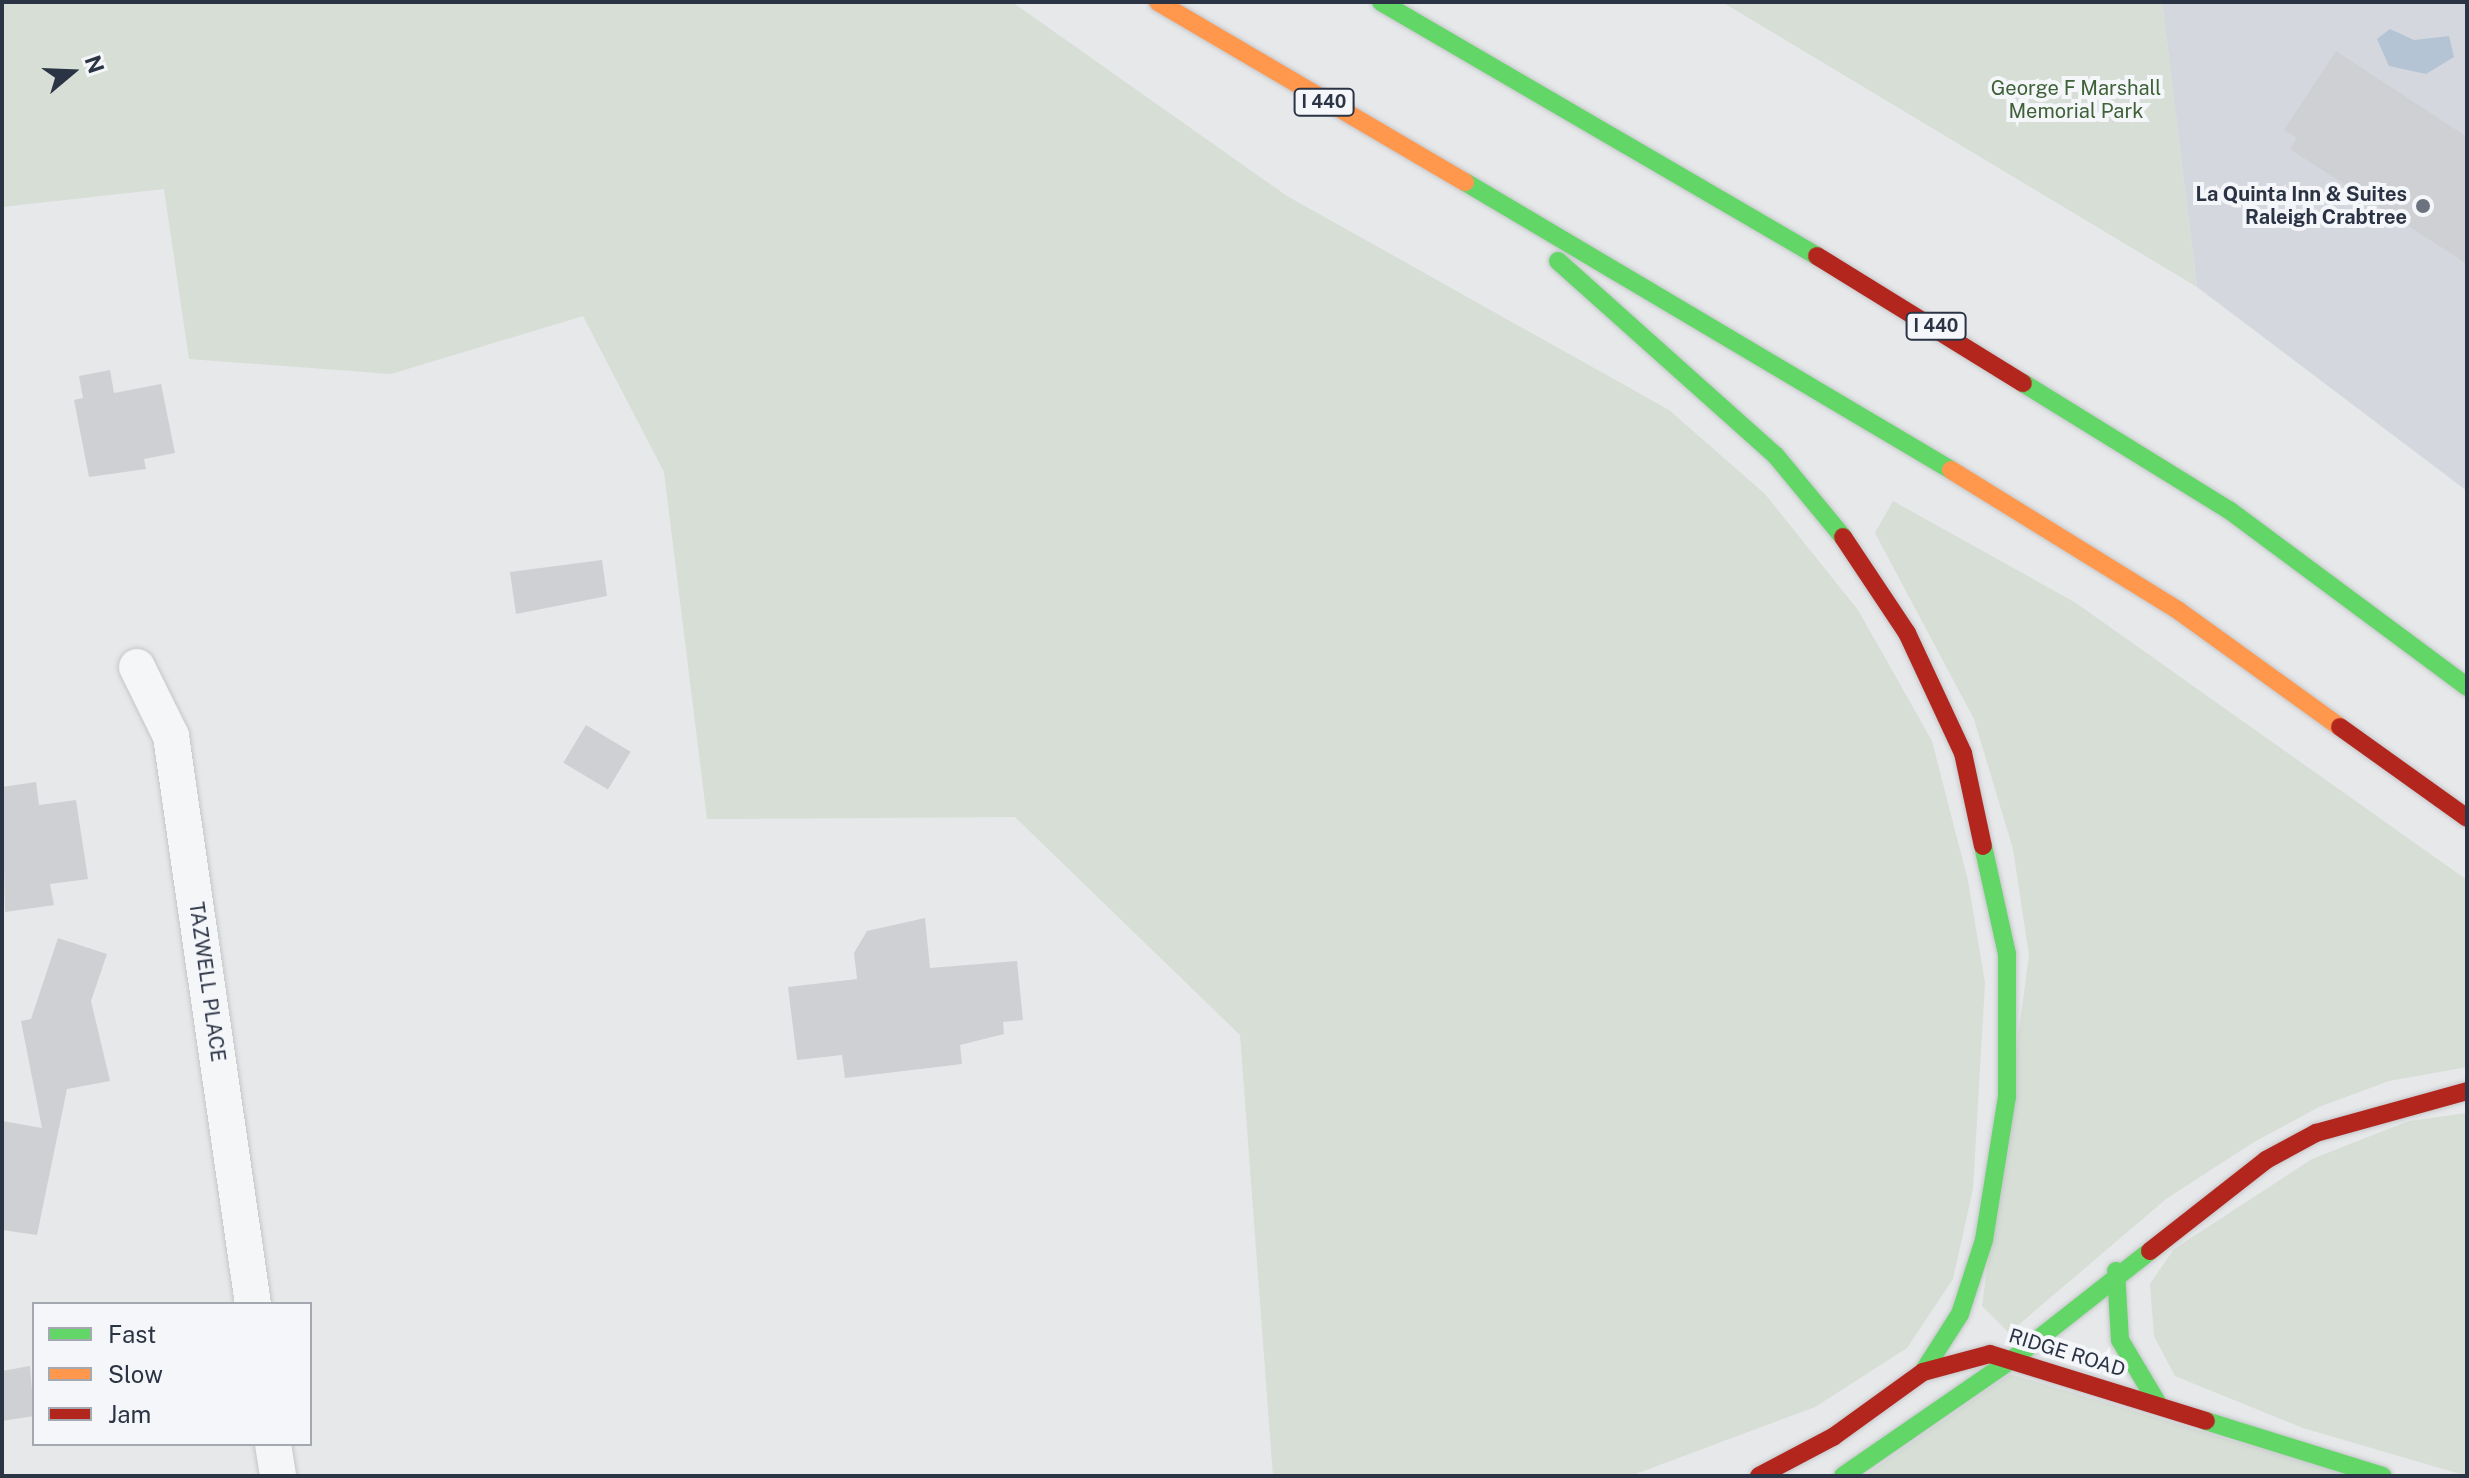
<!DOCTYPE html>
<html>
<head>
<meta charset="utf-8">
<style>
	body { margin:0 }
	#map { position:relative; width:2469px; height:1478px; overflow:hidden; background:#e6e8ea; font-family:"Public Sans",sans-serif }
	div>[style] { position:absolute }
	.built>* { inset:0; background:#d4d7dd }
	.green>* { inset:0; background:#d6ded6 }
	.water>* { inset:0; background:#b4c4d5 }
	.building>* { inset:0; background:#ced0d3; transform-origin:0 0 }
	.roads { filter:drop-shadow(0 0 2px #c4c6c8) drop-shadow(0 0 2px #c4c6c8) }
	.street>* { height:36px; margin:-18px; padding:0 18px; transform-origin:18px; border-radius:18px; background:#f5f6f7 }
	.fast>* { height:18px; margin:-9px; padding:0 9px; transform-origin:9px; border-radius:9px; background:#63d668 }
	.slow>* { height:18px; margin:-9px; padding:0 9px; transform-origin:9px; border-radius:9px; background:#ff974d }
	.jam>* { height:18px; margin:-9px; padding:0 9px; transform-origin:9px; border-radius:9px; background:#b3261e }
	.dots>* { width:22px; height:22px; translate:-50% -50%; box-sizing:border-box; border:4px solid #f4f6f9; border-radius:50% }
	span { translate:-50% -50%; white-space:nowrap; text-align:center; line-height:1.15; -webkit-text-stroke:8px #f4f6f9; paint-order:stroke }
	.shield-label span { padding:2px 6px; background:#f4f6f9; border:2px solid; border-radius:6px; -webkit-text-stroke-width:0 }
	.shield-label { font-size:18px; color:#2b3445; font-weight:700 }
	.park-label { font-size:20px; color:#3f6138 }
	.poi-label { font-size:20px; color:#2b3445; font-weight:700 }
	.right { translate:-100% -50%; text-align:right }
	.street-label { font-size:20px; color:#2b3445 }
	.frame { position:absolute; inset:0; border:4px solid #2b3445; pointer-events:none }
	.legend { position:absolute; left:32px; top:1302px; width:280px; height:144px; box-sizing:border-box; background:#f4f6f9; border:2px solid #a4a8b1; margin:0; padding:10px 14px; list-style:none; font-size:24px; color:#2b3445 }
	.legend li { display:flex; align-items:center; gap:16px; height:40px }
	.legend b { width:40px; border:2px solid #a4a8b1 }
	.north { position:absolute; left:32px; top:32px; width:80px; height:80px; -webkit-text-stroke:6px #f4f6f9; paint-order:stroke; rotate:71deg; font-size:22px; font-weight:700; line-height:32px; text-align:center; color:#2b3445 }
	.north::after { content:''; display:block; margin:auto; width:28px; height:36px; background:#2b3445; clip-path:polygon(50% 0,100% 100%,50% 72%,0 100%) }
</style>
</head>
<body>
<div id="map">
	<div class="built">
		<i style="clip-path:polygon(2162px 2px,2467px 2px,2467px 491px,2197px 287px)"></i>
	</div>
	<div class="green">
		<i style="clip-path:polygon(2px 2px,1012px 2px,1287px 196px,1669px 410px,1765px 494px,1858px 610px,1932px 741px,1968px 881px,1985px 983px,1973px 1189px,1953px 1279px,1907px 1348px,1815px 1407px,1633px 1475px,1273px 1476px,1240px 1035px,1015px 817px,707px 819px,664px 472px,583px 316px,391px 374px,189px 359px,164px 189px,2px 207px)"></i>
		<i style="clip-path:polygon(1722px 2px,2162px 2px,2197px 287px)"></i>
		<i style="clip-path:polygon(1893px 501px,2076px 603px,2467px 880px,2467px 1067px,2389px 1081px,2319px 1107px,2254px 1142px,2166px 1199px,2009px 1333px,1982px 1306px,2029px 955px,2013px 849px,1974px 719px,1875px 533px)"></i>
		<i style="clip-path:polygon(2467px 1113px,2467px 1476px,2303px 1428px,2175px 1376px,2154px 1336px,2150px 1284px,2174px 1249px,2312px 1159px,2409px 1121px)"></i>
		<i style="clip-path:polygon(2010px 1374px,2351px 1476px,1864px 1476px)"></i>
	</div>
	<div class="water">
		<i style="clip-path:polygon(2390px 29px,2414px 40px,2449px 36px,2454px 57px,2426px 74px,2389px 66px,2377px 39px)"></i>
	</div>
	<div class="building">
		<i style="clip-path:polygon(2336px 51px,2467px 137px,2467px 264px,2290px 149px,2297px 138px,2284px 130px)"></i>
		<i style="clip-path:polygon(110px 370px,114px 393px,161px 384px,175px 453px,144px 459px,146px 469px,89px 477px,74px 400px,83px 398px,79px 376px)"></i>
		<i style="clip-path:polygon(602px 560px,607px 596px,516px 614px,510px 572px)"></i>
		<i style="left:586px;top:725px;width:52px;height:44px;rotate:31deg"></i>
		<i style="clip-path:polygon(36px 782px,39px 805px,76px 800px,88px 879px,50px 884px,54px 905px,5px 912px,2px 787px)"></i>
		<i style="clip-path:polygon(925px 918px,930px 968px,1017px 961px,1023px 1020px,1003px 1022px,1004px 1034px,960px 1045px,962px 1064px,845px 1078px,842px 1055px,797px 1060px,788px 987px,857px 979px,854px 953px,867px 931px)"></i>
		<i style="clip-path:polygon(58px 938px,107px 954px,91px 1001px,110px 1081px,67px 1089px,37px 1235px,2px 1230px,2px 1121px,42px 1128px,21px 1021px,31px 1019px)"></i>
		<i style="clip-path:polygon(30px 1366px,34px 1416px,2px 1421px,2px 1371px)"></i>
	</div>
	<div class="roads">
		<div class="street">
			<i style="left:137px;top:667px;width:77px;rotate:63.8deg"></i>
			<i style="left:171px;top:736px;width:574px;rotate:81.79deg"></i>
			<i style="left:273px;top:1444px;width:32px;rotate:81deg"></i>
		</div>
		<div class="fast">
			<i style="left:1381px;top:2px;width:505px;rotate:30.22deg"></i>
			<i style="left:1465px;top:182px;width:565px;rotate:30.65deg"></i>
			<i style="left:1558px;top:261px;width:292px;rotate:41.8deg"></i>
			<i style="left:1776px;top:456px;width:105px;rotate:50.4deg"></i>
			<i style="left:2023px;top:383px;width:242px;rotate:31.7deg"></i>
			<i style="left:2229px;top:510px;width:297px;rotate:36.6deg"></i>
			<i style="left:2116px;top:1271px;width:69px;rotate:86.7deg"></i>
			<i style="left:2120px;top:1340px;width:74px;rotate:59.3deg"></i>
			<i style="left:1923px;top:1372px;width:69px;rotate:-57.5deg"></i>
			<i style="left:1960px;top:1314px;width:78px;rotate:-72deg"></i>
			<i style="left:1984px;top:1240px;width:145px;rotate:-80.9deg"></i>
			<i style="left:2007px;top:1097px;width:143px;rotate:-90deg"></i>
			<i style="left:2007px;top:954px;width:111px;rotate:-102.5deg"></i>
			<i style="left:2206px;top:1421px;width:185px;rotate:17.3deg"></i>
			<i style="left:1843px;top:1476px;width:208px;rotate:-34.6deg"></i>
			<i style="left:2014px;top:1358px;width:173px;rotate:-38.2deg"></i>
		</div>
		<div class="slow">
			<i style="left:1158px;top:2px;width:356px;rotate:30.4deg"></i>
			<i style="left:1951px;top:470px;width:268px;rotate:31.7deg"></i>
			<i style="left:2179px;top:611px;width:198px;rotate:35.8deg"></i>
		</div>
		<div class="jam">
			<i style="left:1817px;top:256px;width:242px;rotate:31.7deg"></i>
			<i style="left:1843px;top:537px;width:115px;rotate:56.3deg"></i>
			<i style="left:1907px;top:633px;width:132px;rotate:65deg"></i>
			<i style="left:1963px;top:753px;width:95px;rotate:77.9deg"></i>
			<i style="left:2340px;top:727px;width:156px;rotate:35.6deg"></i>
			<i style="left:2150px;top:1251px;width:147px;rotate:-38.1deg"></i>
			<i style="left:2266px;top:1160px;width:57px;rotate:-28.4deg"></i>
			<i style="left:2316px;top:1133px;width:157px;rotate:-15.5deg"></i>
			<i style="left:1759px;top:1476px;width:84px;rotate:-27.8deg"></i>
			<i style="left:1833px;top:1437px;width:111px;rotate:-35.8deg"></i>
			<i style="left:1923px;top:1372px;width:69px;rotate:-15deg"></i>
			<i style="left:1990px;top:1354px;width:226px;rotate:17.2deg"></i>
		</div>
	</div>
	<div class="dots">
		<i style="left:2423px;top:206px;background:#6c737f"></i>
	</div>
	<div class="shield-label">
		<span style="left:1324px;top:102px">I 440</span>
		<span style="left:1936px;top:326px">I 440</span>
	</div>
	<div class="park-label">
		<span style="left:2076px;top:100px">George F Marshall<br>Memorial Park</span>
	</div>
	<div class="poi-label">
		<span class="right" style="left:2407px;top:206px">La Quinta Inn &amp; Suites<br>Raleigh Crabtree</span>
	</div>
	<div class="street-label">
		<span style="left:207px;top:982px;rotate:82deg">TAZWELL PLACE</span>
		<span style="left:2067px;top:1353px;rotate:17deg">RIDGE ROAD</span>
	</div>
	<div class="frame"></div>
	<ul class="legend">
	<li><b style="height:10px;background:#63d668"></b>Fast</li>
	<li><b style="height:10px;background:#ff974d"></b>Slow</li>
	<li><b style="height:10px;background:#b3261e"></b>Jam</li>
	</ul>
	<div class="north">N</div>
</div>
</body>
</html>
